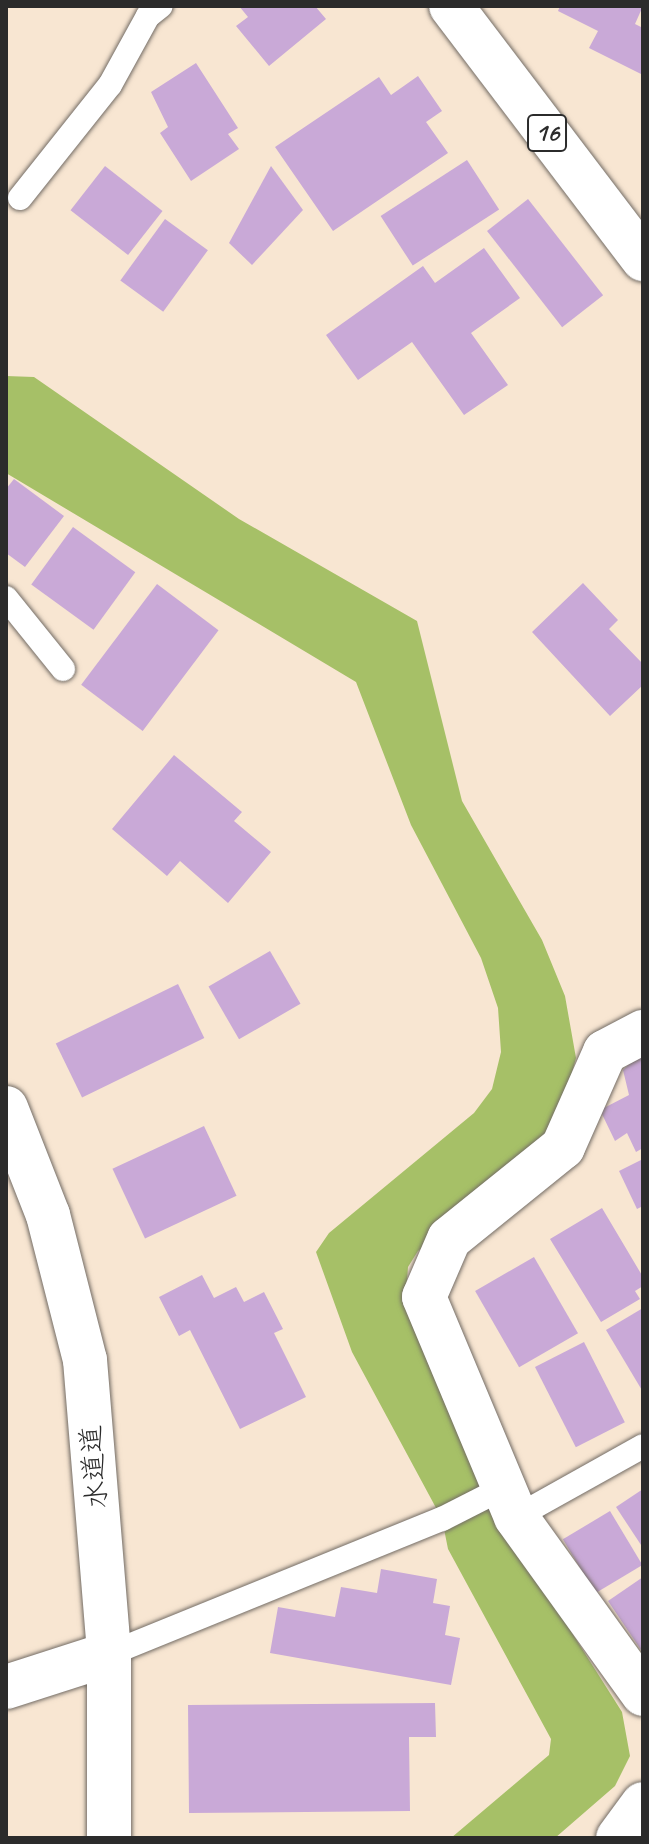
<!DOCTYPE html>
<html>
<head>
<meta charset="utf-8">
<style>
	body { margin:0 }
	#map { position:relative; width:649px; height:1844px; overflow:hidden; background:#f8e6d2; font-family:Caveat,"Klee One",sans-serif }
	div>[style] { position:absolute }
	.green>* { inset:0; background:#a6c067 }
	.building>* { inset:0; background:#c9a9d7; transform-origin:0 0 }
	.roads { filter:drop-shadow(0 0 2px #736c65) drop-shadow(0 0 2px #736c65) }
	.lane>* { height:24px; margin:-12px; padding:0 12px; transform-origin:12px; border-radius:12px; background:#fff }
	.street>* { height:44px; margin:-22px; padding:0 22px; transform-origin:22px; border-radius:22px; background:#fff }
	.secondary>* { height:44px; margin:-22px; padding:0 22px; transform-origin:22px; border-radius:22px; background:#fff }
	.highway>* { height:44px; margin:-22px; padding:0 22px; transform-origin:22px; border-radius:22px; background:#fff }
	span { translate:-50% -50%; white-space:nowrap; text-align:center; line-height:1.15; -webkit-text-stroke:6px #fff; paint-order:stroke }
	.shield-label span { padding:2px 6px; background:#fff; border:2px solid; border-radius:6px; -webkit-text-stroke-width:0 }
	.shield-label { font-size:26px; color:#2b2b2b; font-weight:700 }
	.street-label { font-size:28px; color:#2b2b2b }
	.frame { position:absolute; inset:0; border:8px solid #2b2b2b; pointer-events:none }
</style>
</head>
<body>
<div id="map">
	<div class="green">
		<i style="clip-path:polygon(6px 376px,34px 377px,239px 519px,417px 621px,462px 801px,542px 940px,565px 996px,576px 1058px,553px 1143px,418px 1251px,408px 1267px,406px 1295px,486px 1497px,622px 1712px,630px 1756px,615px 1786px,555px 1838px,451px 1838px,549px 1755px,551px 1739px,448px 1549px,442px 1519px,352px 1352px,316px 1252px,329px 1233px,474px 1113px,492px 1089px,501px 1052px,498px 1008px,481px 958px,411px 825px,356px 682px,6px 473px)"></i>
	</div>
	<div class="building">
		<i style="clip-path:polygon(239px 6px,315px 6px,326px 19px,269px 66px,236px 26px,248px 17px)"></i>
		<i style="clip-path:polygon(560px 6px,643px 6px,635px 24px,643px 28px,643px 75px,589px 48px,598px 31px,558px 11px)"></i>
		<i style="clip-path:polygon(196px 63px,238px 128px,228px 134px,239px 149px,191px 181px,160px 133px,168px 127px,151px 92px)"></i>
		<i style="clip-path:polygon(418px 76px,442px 111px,426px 122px,448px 153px,333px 231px,275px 147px,379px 77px,391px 95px)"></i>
		<i style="left:467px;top:160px;width:59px;height:103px;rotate:57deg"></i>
		<i style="left:105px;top:166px;width:73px;height:56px;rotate:38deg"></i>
		<i style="clip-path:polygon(271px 166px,303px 210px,252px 265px,229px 243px)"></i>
		<i style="left:528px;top:199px;width:122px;height:52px;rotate:52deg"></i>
		<i style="left:165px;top:219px;width:53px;height:76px;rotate:36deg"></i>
		<i style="clip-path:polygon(484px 248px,520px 298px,471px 333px,508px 385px,464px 415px,412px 342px,358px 380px,326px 335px,423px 266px,435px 283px)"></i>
		<i style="clip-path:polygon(14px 479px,64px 516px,25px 567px,6px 553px,6px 489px)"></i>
		<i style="left:73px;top:527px;width:77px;height:71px;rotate:36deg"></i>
		<i style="clip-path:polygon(583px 583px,618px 620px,609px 629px,643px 664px,643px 685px,610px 716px,532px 632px)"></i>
		<i style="left:157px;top:584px;width:77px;height:126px;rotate:37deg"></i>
		<i style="clip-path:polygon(174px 755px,242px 812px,234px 821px,271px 852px,228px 903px,180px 861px,167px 876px,112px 829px)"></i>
		<i style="left:270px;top:951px;width:61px;height:71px;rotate:60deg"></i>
		<i style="left:178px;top:984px;width:60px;height:136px;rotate:64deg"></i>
		<i style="clip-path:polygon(643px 1050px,643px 1148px,636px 1152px,627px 1133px,615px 1141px,600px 1110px,629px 1095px,623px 1070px)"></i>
		<i style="left:204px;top:1126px;width:77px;height:101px;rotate:65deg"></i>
		<i style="clip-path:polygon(643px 1159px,643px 1206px,637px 1209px,619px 1171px)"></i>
		<i style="clip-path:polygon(602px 1208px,643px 1277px,643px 1286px,635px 1291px,640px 1299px,601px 1322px,550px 1239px)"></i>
		<i style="left:534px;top:1257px;width:88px;height:68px;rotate:60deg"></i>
		<i style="clip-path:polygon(202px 1275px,214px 1298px,236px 1287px,244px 1302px,264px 1292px,283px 1329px,274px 1333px,306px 1397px,240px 1429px,190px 1330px,179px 1336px,159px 1297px)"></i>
		<i style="clip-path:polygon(643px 1308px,643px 1392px,606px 1330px)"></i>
		<i style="left:584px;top:1342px;width:90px;height:55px;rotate:63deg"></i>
		<i style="clip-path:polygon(643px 1489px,643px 1548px,616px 1507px)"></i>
		<i style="left:610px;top:1511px;width:63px;height:55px;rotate:59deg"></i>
		<i style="clip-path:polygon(381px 1569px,437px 1579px,433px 1603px,450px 1606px,445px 1635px,460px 1638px,451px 1685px,270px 1653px,278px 1607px,335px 1617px,341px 1587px,377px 1593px)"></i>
		<i style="clip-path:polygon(643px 1577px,643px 1653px,608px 1601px)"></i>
		<i style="clip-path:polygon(435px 1703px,436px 1737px,409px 1737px,410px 1811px,189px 1813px,188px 1705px)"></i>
	</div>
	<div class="roads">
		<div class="lane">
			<i style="left:20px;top:198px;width:144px;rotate:-51.5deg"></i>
			<i style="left:110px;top:85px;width:79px;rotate:-61.2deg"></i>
			<i style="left:148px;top:16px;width:16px;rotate:-38deg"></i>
			<i style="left:6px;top:598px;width:91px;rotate:51.2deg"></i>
			<i style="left:516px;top:1517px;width:145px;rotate:-29.2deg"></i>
			<i style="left:109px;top:1654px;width:359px;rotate:-22.1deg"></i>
			<i style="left:442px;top:1519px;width:68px;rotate:-26.9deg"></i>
		</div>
		<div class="street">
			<i style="left:643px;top:1032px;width:43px;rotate:152.2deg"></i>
			<i style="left:605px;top:1052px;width:104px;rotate:113.9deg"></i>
			<i style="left:563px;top:1147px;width:146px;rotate:141.1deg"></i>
			<i style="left:449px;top:1239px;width:63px;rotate:113.3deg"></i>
			<i style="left:424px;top:1297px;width:238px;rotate:67.3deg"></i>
			<i style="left:516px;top:1517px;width:218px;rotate:54.3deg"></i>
			<i style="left:6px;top:1687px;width:108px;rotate:-17.8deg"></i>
			<i style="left:618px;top:1838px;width:42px;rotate:-53.7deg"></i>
		</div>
		<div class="secondary">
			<i style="left:6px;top:1108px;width:115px;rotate:68.6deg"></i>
			<i style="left:48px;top:1215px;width:150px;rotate:75.7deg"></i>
			<i style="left:85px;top:1360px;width:295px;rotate:85.3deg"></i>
			<i style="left:109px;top:1654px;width:184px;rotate:90deg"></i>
		</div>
		<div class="highway">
			<i style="left:451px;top:6px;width:318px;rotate:52.8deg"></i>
		</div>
	</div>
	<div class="shield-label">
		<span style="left:547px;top:133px">16</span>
	</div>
	<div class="street-label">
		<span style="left:94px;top:1467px;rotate:-95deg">水道道</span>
	</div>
	<div class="frame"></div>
</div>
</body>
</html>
